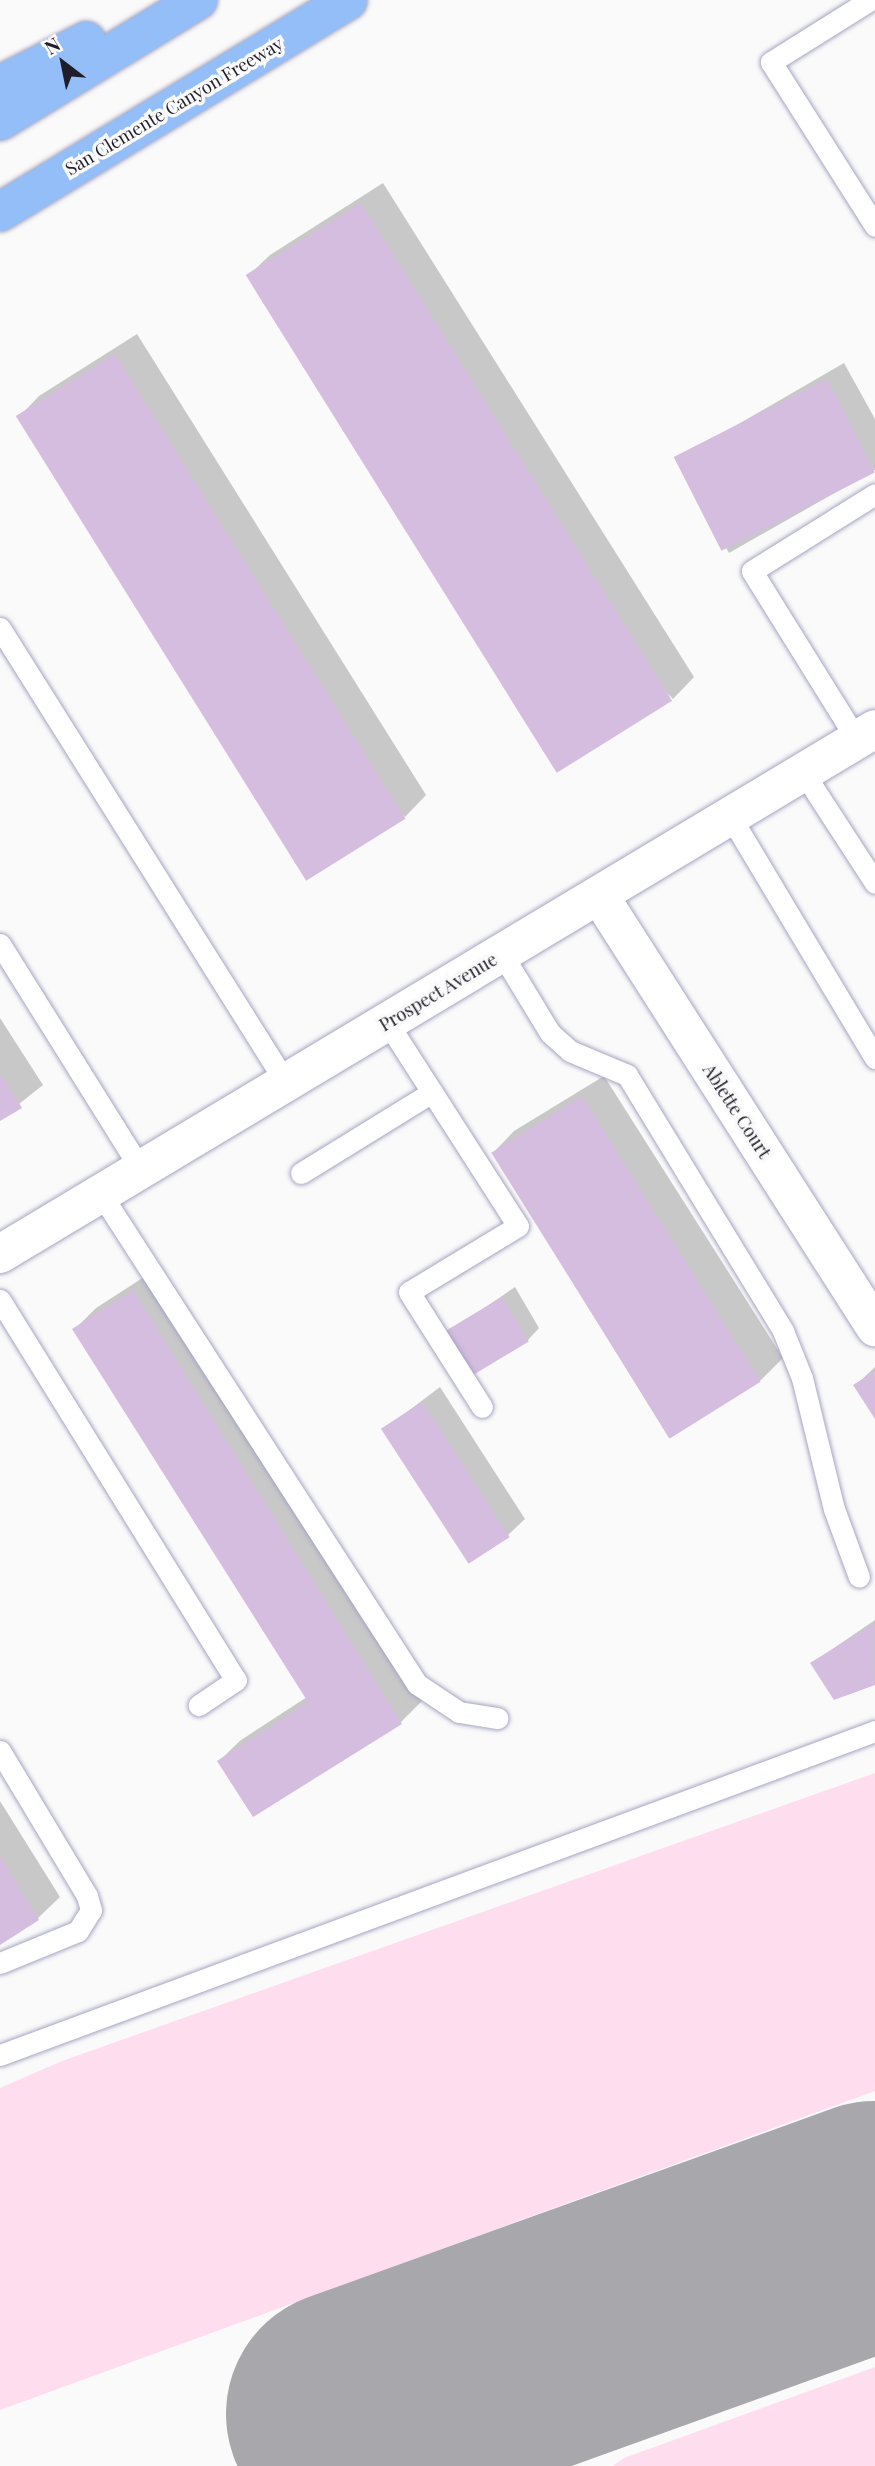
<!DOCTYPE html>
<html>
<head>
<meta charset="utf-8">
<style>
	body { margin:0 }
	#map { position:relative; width:875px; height:2466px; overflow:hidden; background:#fafafa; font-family:"Playfair Display",serif }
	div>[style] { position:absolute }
	.green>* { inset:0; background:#fedeee }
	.shadow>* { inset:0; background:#0003 }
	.taxiway>* { height:100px; margin:-50px; padding:0 50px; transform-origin:50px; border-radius:50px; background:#a8a8ac }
	.runway>* { height:248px; margin:-124px; padding:0 124px; transform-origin:124px; border-radius:124px; background:#a8a8ac }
	.building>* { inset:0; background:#d4bdde; transform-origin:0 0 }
	.roads { filter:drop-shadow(0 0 2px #a5a5c3) drop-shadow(0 0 2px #a5a5c3) }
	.lane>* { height:21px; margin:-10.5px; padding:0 10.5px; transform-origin:10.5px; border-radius:10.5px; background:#fff }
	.street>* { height:38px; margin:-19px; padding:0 19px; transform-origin:19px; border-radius:19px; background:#fff }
	.secondary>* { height:38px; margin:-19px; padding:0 19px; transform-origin:19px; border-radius:19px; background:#fff }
	.highway>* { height:38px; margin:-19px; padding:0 19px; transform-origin:19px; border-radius:19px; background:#93bef7 }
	span { translate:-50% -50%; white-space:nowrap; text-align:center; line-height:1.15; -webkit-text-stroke:7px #fafafa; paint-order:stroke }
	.street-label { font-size:18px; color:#1e1d29 }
	.north { position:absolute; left:28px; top:28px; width:70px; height:70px; -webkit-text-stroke:5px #fafafa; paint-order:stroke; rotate:328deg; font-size:19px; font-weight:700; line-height:28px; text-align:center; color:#1e1d29 }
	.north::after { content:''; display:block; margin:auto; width:24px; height:32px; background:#1e1d29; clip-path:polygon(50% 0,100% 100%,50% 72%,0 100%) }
</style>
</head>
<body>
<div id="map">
	<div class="green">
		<i style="clip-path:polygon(875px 1773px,875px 2091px,0 2410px,0 2088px,62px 2061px)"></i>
		<i style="clip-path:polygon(875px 2367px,875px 2466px,613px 2466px,624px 2458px)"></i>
	</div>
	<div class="shadow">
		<i style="clip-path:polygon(383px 183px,694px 677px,673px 699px,248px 276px,270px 255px)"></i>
		<i style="clip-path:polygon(137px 334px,426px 795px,405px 817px,18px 418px,39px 396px)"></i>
		<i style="clip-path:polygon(844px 363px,875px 419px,875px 470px,729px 553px,680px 465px,697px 448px)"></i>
		<i style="clip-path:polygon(0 1018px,43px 1085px,0 1119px)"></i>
		<i style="clip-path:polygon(604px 1076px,783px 1358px,761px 1380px,669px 1438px,493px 1153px,514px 1131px)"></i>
		<i style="clip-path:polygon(155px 1270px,422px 1701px,401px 1722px,219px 1761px,241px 1740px,307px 1697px,74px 1330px,96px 1308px)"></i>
		<i style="clip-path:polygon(515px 1287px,539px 1328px,528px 1340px,449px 1332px)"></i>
		<i style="clip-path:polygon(875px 1367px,875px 1416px,855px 1386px)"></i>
		<i style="clip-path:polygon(440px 1387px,525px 1519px,507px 1536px,383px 1430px)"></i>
		<i style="clip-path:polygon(875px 1620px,875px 1684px,835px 1698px,812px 1663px)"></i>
		<i style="clip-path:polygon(0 1801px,60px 1897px,38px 1918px,0 1942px)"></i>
	</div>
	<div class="taxiway">
		<i style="left:385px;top:2402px;width:68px;rotate:70.2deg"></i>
	</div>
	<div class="runway">
		<i style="left:350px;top:2414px;width:558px;rotate:-19.8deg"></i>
	</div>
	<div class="building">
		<i style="left:361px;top:203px;width:587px;height:136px;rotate:58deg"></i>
		<i style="left:115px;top:354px;width:548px;height:117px;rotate:58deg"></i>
		<i style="left:827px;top:379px;width:105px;height:172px;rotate:63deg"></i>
		<i style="clip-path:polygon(0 1073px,22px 1108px,0 1121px)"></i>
		<i style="left:582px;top:1096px;width:337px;height:107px;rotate:58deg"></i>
		<i style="clip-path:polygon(133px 1290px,402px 1724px,253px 1817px,217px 1761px,308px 1702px,72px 1329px)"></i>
		<i style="left:502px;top:1297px;width:52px;height:65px;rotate:59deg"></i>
		<i style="clip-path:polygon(875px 1371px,875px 1419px,853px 1385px)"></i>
		<i style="left:422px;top:1402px;width:161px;height:49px;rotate:57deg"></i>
		<i style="clip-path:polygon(873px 1624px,875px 1685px,834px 1700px,810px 1663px)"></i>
		<i style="clip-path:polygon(0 1856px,39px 1920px,0 1945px)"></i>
	</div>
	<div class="roads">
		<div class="lane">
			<i style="left:870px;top:0;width:117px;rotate:147.9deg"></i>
			<i style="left:771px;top:62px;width:194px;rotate:57.6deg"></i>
			<i style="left:0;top:628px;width:537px;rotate:57.85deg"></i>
			<i style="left:857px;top:740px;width:199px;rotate:-121.9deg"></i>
			<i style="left:752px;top:571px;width:145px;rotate:-32deg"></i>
			<i style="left:803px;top:772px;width:132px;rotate:57deg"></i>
			<i style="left:730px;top:816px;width:282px;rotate:59.1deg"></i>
			<i style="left:0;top:944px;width:266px;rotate:58deg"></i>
			<i style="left:502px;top:954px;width:92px;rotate:58.7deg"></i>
			<i style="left:550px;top:1033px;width:27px;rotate:42deg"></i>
			<i style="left:570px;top:1051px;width:62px;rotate:22.8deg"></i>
			<i style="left:627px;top:1075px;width:300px;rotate:58.6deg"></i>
			<i style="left:783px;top:1331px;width:51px;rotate:68deg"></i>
			<i style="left:802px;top:1378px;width:135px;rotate:76.3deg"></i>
			<i style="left:834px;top:1509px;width:72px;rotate:69.8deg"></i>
			<i style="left:387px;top:1022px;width:242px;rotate:57.3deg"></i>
			<i style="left:518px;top:1226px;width:127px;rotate:148.8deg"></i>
			<i style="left:409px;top:1292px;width:136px;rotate:57.6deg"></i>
			<i style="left:301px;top:1173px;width:154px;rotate:-31.7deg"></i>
			<i style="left:101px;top:1194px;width:583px;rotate:57.18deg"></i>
			<i style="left:417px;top:1684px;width:50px;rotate:33.7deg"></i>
			<i style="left:459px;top:1712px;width:39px;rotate:9deg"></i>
			<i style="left:0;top:1300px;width:447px;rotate:58.2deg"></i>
			<i style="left:236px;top:1680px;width:45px;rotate:146deg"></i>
			<i style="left:0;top:1751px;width:169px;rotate:59deg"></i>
			<i style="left:87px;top:1896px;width:15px;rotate:74deg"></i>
			<i style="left:91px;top:1910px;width:25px;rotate:122deg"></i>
			<i style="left:78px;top:1931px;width:84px;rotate:157.7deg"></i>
			<i style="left:0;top:2055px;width:933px;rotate:-20.32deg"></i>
		</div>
		<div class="street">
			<i style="left:599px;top:895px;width:513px;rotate:57.43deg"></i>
		</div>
		<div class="secondary">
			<i style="left:0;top:1254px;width:1020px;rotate:-30.96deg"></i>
		</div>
		<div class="highway">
			<i style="left:0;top:85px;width:97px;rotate:-27.1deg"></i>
			<i style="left:0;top:121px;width:232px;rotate:-31.4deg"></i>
			<i style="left:0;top:212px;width:407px;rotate:-31.3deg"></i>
		</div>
	</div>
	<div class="street-label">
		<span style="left:174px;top:106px;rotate:-31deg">San Clemente Canyon Freeway</span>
		<span style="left:438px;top:992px;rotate:-31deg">Prospect Avenue</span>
		<span style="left:737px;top:1111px;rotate:57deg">Ablette Court</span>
	</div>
	<div class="north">N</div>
</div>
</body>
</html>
